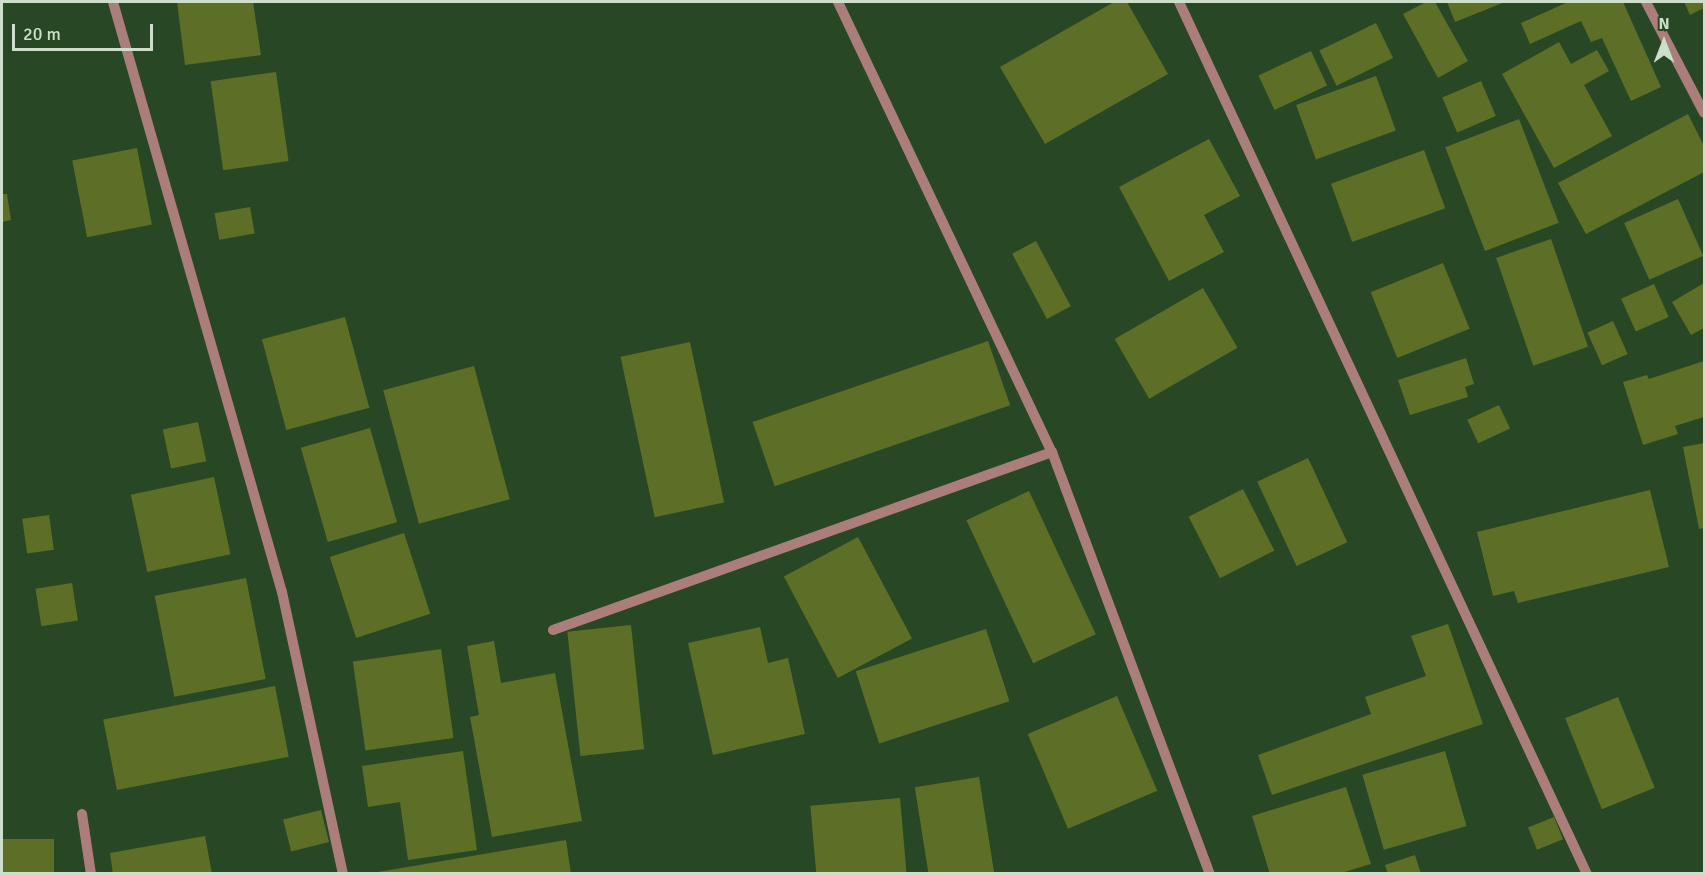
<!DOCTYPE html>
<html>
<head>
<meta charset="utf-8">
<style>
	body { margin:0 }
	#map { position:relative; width:1706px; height:875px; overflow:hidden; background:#284725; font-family:Signika,sans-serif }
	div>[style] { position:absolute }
	.building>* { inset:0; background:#5d6f26; transform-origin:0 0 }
	.minor>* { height:10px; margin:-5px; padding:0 5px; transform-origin:5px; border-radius:5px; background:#ab7e7b }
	span { translate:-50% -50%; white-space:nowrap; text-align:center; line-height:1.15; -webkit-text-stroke:6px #284725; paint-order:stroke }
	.frame { position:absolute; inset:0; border:3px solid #cddfca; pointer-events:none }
	.north { position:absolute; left:1634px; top:12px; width:60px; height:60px; -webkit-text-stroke:4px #284725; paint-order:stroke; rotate:0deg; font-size:16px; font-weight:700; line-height:24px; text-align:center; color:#cddfca }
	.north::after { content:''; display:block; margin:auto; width:21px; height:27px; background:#cddfca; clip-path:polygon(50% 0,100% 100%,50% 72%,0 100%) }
	.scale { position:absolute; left:12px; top:24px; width:141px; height:27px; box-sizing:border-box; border:3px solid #cddfca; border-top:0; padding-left:8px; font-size:18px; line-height:21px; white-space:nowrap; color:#cddfca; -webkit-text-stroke:4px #284725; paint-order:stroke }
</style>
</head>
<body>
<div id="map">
	<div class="building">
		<i style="clip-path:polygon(177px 2px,253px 2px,261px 55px,185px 65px)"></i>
		<i style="clip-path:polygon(1114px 2px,1127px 2px,1168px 74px,1045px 144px,1000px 67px)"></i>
		<i style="clip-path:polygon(1426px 2px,1435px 2px,1468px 61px,1438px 78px,1403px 14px)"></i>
		<i style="clip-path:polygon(1447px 2px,1505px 2px,1455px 22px)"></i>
		<i style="clip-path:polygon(1568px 2px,1623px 2px,1661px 87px,1631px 101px,1602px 38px,1591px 42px,1581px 21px,1530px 44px,1521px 23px)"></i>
		<i style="clip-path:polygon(1684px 2px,1704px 2px,1704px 8px,1690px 15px)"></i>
		<i style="left:1376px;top:23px;width:39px;height:63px;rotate:64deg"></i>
		<i style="clip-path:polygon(1559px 42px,1571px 64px,1597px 50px,1609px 71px,1584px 85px,1612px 136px,1554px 168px,1502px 74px)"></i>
		<i style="left:1311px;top:51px;width:38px;height:58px;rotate:65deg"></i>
		<i style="left:276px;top:72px;width:90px;height:66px;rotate:82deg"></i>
		<i style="left:1376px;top:76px;width:58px;height:85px;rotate:70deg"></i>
		<i style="left:1481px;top:81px;width:38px;height:42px;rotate:67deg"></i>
		<i style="clip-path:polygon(1688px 114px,1704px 146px,1704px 172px,1586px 234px,1558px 183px)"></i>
		<i style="left:1519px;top:119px;width:111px;height:79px;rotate:69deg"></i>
		<i style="clip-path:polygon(1209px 139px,1240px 196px,1204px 215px,1224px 252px,1169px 281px,1119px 187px)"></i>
		<i style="left:137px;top:148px;width:78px;height:66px;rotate:79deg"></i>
		<i style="left:1424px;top:150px;width:62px;height:99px;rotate:70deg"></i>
		<i style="clip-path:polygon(2px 194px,7px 194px,11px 220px,2px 222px)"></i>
		<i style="left:1678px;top:199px;width:62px;height:59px;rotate:66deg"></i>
		<i style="left:250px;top:207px;width:27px;height:36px;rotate:80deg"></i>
		<i style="left:1551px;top:239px;width:114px;height:58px;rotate:71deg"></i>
		<i style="left:1036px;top:241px;width:74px;height:27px;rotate:62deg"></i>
		<i style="left:1443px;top:263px;width:71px;height:78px;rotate:68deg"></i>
		<i style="clip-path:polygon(1704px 283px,1704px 328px,1691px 335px,1672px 302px)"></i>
		<i style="left:1654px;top:284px;width:36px;height:36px;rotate:66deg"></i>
		<i style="left:1203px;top:288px;width:69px;height:102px;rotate:60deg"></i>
		<i style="left:345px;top:317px;width:94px;height:86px;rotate:75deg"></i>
		<i style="left:1613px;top:321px;width:36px;height:28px;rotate:66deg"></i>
		<i style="left:988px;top:341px;width:68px;height:249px;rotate:71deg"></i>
		<i style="left:690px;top:342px;width:164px;height:71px;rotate:78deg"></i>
		<i style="clip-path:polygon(1466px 358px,1474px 384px,1465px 387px,1468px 397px,1410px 415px,1398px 380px)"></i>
		<i style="clip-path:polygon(1704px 361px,1704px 417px,1675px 426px,1678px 434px,1643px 445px,1623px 382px,1647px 375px,1649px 379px)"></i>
		<i style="left:474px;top:366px;width:138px;height:94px;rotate:75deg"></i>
		<i style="left:1499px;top:405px;width:26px;height:35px;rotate:65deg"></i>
		<i style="left:198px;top:422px;width:40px;height:36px;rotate:78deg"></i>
		<i style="left:370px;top:428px;width:98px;height:72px;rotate:74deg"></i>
		<i style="clip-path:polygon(1704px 443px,1704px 528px,1699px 529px,1683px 447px)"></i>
		<i style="left:1308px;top:458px;width:93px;height:56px;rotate:65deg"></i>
		<i style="left:214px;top:477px;width:79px;height:85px;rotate:78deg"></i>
		<i style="left:1243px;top:489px;width:69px;height:61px;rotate:63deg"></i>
		<i style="clip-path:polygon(1650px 490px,1669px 567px,1518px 603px,1514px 591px,1493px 596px,1477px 532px)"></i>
		<i style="left:1029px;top:491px;width:158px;height:69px;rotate:65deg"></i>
		<i style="left:49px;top:515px;width:35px;height:27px;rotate:82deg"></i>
		<i style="left:404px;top:533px;width:85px;height:78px;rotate:72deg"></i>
		<i style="left:858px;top:537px;width:115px;height:84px;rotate:62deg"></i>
		<i style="left:246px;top:578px;width:103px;height:93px;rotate:79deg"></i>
		<i style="left:72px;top:583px;width:38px;height:37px;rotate:81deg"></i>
		<i style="clip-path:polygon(1448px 624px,1483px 724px,1272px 795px,1258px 755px,1371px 714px,1365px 697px,1426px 676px,1411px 636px)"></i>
		<i style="left:631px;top:625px;width:125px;height:64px;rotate:84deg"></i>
		<i style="clip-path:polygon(760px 627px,768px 663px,788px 658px,805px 734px,713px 755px,688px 643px)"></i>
		<i style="left:986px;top:629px;width:76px;height:137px;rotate:72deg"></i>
		<i style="clip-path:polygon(494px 641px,501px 683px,555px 673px,582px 821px,492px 837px,470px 717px,479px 715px,467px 646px)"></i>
		<i style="left:441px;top:649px;width:90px;height:89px;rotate:82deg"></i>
		<i style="left:275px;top:686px;width:72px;height:175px;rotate:79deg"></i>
		<i style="left:1117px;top:696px;width:103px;height:97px;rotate:67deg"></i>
		<i style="left:1618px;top:697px;width:98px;height:57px;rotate:68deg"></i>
		<i style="clip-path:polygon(463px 751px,477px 850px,408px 860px,400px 802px,368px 807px,362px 766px)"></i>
		<i style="left:1445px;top:751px;width:78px;height:86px;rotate:74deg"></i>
		<i style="left:979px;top:777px;width:98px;height:65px;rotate:81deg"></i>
		<i style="clip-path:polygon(1346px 787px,1371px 864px,1338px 874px,1270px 874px,1252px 816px)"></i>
		<i style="left:900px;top:798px;width:76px;height:90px;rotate:85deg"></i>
		<i style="left:321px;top:810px;width:33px;height:39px;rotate:76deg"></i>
		<i style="left:1554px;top:817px;width:24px;height:28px;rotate:68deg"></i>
		<i style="clip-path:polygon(205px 836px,212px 874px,113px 874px,110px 853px)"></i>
		<i style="left:54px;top:839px;width:35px;height:52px;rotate:90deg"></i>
		<i style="clip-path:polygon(566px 840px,571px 874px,378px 874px,378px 872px)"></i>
		<i style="clip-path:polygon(1415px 855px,1421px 874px,1388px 874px,1385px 865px)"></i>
	</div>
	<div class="minor">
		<i style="left:113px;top:2px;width:614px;rotate:74.02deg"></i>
		<i style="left:282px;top:592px;width:289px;rotate:77.8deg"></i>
		<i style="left:838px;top:2px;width:498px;rotate:64.6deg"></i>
		<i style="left:1052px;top:452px;width:451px;rotate:69.5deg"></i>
		<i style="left:1179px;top:2px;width:963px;rotate:64.93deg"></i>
		<i style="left:1646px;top:2px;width:125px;rotate:62.4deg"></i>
		<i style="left:553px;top:630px;width:530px;rotate:-19.63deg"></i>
		<i style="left:82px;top:814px;width:61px;rotate:81.5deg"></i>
	</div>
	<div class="frame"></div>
	<div class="north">N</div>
	<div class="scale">20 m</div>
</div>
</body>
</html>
